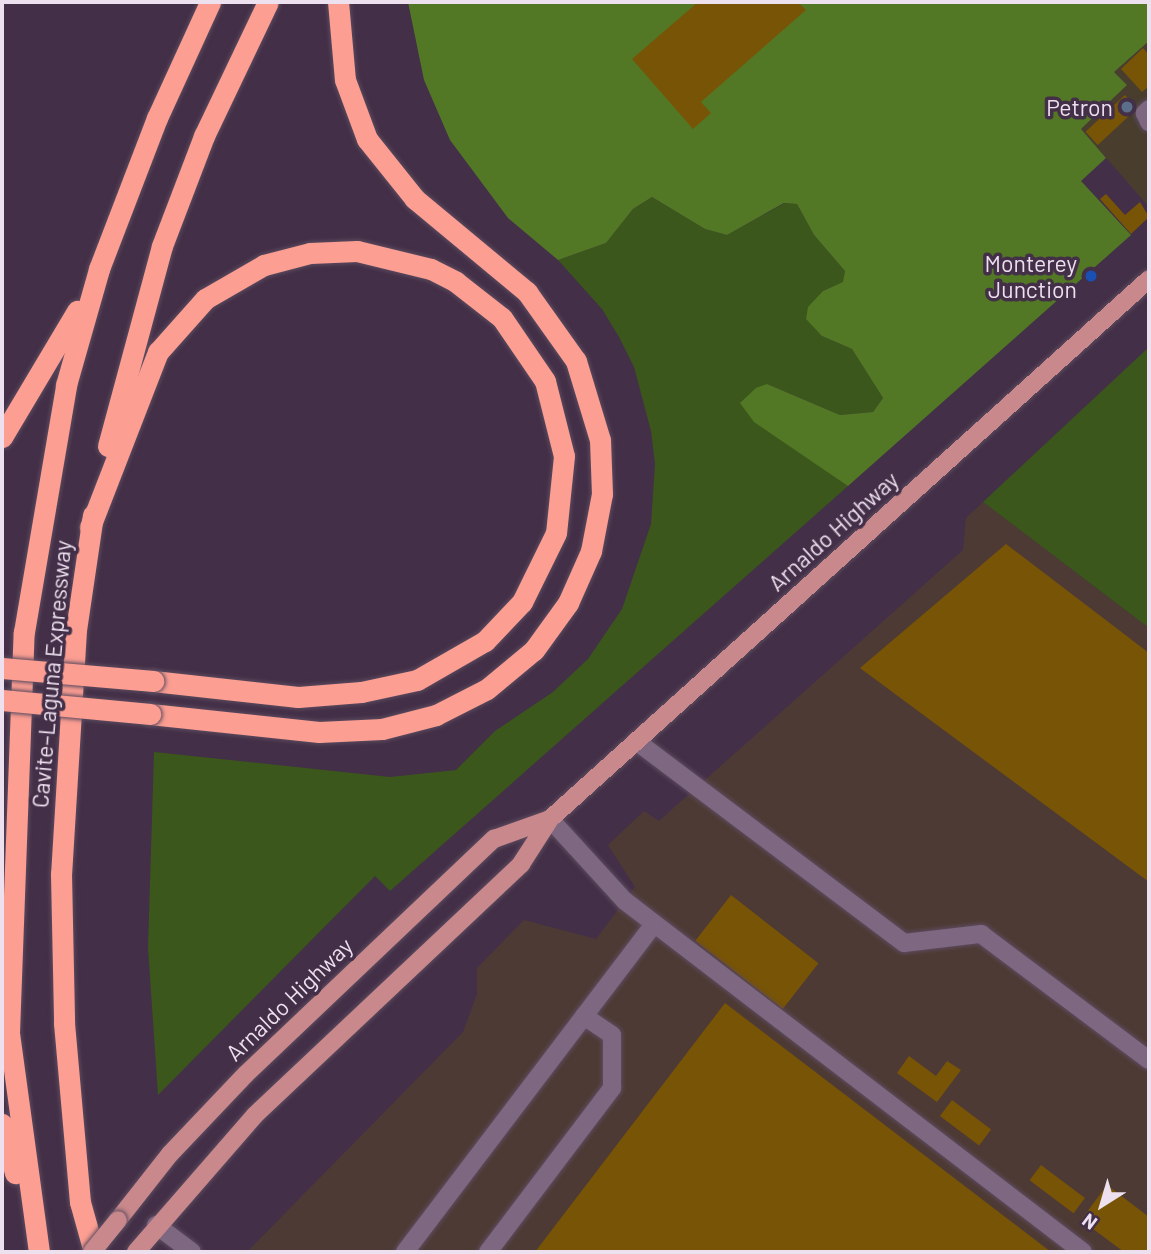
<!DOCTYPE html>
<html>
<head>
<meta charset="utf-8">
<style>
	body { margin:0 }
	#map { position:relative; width:1151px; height:1254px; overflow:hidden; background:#432f47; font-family:Barlow,sans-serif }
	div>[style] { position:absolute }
	.commercial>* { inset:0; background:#493d2e }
	.industrial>* { inset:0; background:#4e3a34 }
	.green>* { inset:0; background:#3b571b }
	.forest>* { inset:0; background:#527825 }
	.building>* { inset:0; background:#785406; transform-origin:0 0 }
	.roads { filter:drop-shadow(0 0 2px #5c4b5f) drop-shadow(0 0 2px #5c4b5f) }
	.minor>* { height:18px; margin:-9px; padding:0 9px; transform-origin:9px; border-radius:9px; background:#7d6781 }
	.major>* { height:18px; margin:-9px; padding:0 9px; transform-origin:9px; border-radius:9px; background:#c9888b }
	.highway>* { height:21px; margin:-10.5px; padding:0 10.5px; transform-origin:10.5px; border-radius:10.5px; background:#fc9e92 }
	.bridges { filter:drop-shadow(0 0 2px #5c4b5f) drop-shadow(0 0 2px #5c4b5f) }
	.major-bridge>* { height:18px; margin:-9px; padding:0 9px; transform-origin:9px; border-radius:9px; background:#c9888b }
	.highway-bridge>* { height:21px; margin:-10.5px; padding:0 10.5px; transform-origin:10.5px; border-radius:10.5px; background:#fc9e92 }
	.dots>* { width:19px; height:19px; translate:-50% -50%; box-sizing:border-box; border:4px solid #432f47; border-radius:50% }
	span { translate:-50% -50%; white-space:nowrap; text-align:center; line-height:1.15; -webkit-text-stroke:7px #432f47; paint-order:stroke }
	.poi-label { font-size:23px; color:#ede0ef }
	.right { translate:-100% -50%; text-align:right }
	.street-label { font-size:23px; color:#ede0ef }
	.frame { position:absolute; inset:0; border:4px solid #ede0ef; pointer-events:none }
	.north { position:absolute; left:1067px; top:1170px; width:70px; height:70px; -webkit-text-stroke:5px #432f47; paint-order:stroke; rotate:217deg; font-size:19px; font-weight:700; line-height:28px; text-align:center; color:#ede0ef }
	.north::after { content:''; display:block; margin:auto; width:24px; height:32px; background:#ede0ef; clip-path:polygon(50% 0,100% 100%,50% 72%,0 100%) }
</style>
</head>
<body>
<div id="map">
	<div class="commercial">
		<i style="clip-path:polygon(1149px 41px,1149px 207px,1081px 129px,1127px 85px,1114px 72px)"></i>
	</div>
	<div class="industrial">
		<i style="clip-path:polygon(983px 502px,1149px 628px,1149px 1252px,247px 1252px,463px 1032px,477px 994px,477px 968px,524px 920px,596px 939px,635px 887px,608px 845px,644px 811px,659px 821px,963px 550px,966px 518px)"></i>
	</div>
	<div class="green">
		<i style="clip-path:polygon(652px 197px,705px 229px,727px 235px,785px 203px,797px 204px,814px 235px,845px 271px,844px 282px,823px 291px,822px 336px,852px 349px,883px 398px,873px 412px,840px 415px,767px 384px,834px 475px,848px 486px,390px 891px,375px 876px,158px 1095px,148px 948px,154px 752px,390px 777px,456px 770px,495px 731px,553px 692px,588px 659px,622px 609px,651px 524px,655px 464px,651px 431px,634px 367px,619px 337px,602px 309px,558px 260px,606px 243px,633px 209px)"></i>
		<i style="clip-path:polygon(1149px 347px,1149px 628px,983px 502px)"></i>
	</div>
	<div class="forest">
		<i style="clip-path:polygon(408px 2px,1149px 2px,1149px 41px,1114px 72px,1127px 85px,1081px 129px,1106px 158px,1081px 181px,1131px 235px,848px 486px,754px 422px,740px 403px,756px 388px,767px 384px,840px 415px,873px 412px,883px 398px,852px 349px,822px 336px,806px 319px,808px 307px,823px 291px,843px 282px,845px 271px,814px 235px,797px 204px,784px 203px,727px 235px,705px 229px,652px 197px,633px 209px,606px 243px,558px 260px,508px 218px,450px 140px,424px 80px)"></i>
	</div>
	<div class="building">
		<i style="clip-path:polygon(698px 2px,798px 2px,806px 10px,701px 102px,711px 113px,693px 129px,632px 59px)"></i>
		<i style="clip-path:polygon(1143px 48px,1149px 55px,1149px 86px,1142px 92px,1121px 69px)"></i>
		<i style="left:1125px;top:95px;width:18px;height:54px;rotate:47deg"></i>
		<i style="clip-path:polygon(1106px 194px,1125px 215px,1140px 202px,1149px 217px,1131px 234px,1100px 199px)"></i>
		<i style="clip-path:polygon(1006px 544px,1149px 653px,1149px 882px,860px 668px)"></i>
		<i style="left:731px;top:895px;width:111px;height:58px;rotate:38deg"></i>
		<i style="clip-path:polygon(725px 1003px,1051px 1252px,535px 1252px)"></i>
		<i style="clip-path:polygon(909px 1056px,936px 1076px,947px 1061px,961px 1070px,937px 1102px,897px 1073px)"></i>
		<i style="left:952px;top:1100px;width:49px;height:20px;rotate:37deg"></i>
		<i style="left:1041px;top:1165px;width:55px;height:19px;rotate:37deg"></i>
		<i style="clip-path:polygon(1107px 1185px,1149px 1217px,1149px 1252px,1124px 1252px,1081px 1220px)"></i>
	</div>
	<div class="roads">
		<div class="minor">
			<i style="left:1149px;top:109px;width:6px;rotate:135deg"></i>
			<i style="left:1145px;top:113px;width:10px;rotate:66deg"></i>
			<i style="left:636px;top:741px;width:336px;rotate:37deg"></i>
			<i style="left:904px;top:943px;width:78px;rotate:-6.7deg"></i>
			<i style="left:981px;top:934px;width:210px;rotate:36.9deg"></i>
			<i style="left:550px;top:819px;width:111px;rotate:47.6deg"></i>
			<i style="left:625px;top:901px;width:577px;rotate:37.47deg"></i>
			<i style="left:156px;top:1225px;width:45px;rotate:36.9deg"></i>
			<i style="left:405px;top:1252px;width:412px;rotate:-52.8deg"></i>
			<i style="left:488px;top:1252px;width:206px;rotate:-52.9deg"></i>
			<i style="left:612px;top:1088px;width:53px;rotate:-90deg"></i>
			<i style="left:612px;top:1035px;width:34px;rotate:-146deg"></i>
		</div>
		<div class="major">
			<i style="left:118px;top:1220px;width:84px;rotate:-51.8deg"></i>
			<i style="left:170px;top:1154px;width:110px;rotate:-46.5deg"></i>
			<i style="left:246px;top:1074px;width:342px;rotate:-43.5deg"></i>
			<i style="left:494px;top:839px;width:59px;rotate:-19.7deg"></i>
			<i style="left:136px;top:1252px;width:181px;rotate:-49deg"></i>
			<i style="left:255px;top:1115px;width:366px;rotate:-43.3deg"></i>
			<i style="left:521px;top:864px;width:54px;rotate:-57.2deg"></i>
			<i style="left:550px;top:819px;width:806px;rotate:-42.03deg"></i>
		</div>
		<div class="highway">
			<i style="left:2px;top:437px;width:147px;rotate:-59.2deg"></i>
			<i style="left:108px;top:446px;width:207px;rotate:-74.9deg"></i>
			<i style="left:162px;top:246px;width:118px;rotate:-69.1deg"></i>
			<i style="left:204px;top:136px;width:148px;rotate:-64.5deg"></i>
			<i style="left:93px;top:515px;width:116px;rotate:98.4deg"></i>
			<i style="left:76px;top:630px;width:244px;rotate:93.5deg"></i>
			<i style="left:61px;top:874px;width:149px;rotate:88.8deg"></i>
			<i style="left:64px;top:1023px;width:180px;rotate:84.9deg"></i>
			<i style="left:80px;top:1202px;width:52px;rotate:74.4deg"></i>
			<i style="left:90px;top:527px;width:188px;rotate:-68.8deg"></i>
			<i style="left:158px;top:352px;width:71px;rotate:-48.4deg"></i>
			<i style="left:205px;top:299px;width:68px;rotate:-30deg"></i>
			<i style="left:264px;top:265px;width:48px;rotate:-14.6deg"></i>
			<i style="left:310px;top:253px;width:47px;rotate:-2.4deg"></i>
			<i style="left:357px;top:251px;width:76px;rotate:13.7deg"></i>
			<i style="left:431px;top:269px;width:28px;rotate:27deg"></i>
			<i style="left:456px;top:282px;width:58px;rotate:38deg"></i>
			<i style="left:502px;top:318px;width:76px;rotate:55.7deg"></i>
			<i style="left:545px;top:381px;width:77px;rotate:75.8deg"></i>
			<i style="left:564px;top:456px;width:77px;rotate:95.9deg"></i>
			<i style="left:556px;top:533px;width:77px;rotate:116.2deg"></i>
			<i style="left:522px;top:602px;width:54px;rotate:133.5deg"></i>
			<i style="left:485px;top:641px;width:78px;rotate:150.2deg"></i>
			<i style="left:417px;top:680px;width:57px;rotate:167.9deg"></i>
			<i style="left:361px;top:692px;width:63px;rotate:175.5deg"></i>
			<i style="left:298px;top:697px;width:146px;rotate:-173.7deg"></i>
			<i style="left:150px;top:714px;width:170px;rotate:6.1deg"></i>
			<i style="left:319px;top:732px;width:63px;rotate:-2.7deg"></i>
			<i style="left:382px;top:729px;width:56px;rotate:-14.5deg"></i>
			<i style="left:436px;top:715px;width:57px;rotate:-27deg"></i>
			<i style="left:487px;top:689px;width:61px;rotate:-39.7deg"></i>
			<i style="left:534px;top:650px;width:58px;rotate:-54.1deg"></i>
			<i style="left:568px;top:603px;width:57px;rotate:-66.1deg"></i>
			<i style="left:591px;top:551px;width:58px;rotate:-79.1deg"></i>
			<i style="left:602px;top:494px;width:54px;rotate:-92.1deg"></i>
			<i style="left:600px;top:440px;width:83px;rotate:-106.9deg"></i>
			<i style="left:576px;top:361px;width:85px;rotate:-125.4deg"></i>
			<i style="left:527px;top:292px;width:146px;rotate:-140.3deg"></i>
			<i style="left:415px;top:199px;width:77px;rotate:-128.7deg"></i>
			<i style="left:367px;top:139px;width:63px;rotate:-110.4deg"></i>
			<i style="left:345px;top:80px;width:78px;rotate:-95.1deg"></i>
			<i style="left:2px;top:1124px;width:51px;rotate:75.1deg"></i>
			<i style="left:39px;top:1252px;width:222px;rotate:-97.8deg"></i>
			<i style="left:9px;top:1032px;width:400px;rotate:-87.9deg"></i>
			<i style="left:24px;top:632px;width:251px;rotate:-80.3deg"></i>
			<i style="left:66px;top:385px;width:121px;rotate:-74.1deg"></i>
			<i style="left:99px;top:269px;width:162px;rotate:-69deg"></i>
			<i style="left:157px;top:118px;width:128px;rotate:-65.4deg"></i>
		</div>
	</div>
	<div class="bridges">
		<div class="major-bridge">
			<i style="left:92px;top:1252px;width:41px;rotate:-50.9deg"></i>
		</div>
		<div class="highway-bridge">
			<i style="left:2px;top:668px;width:152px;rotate:4.9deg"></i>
			<i style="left:2px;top:700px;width:149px;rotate:5.4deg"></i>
		</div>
	</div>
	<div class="dots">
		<i style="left:1127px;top:107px;background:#5c6f8a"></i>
		<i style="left:1091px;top:276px;background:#1a4fb4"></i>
	</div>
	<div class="poi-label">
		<span class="right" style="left:1113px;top:107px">Petron</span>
		<span class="right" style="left:1077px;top:276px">Monterey<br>Junction</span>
	</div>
	<div class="street-label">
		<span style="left:833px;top:531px;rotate:-42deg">Arnaldo Highway</span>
		<span style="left:51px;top:674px;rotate:-85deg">Cavite–Laguna Expressway</span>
		<span style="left:289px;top:999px;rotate:-44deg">Arnaldo Highway</span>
	</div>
	<div class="frame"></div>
	<div class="north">N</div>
</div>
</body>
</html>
